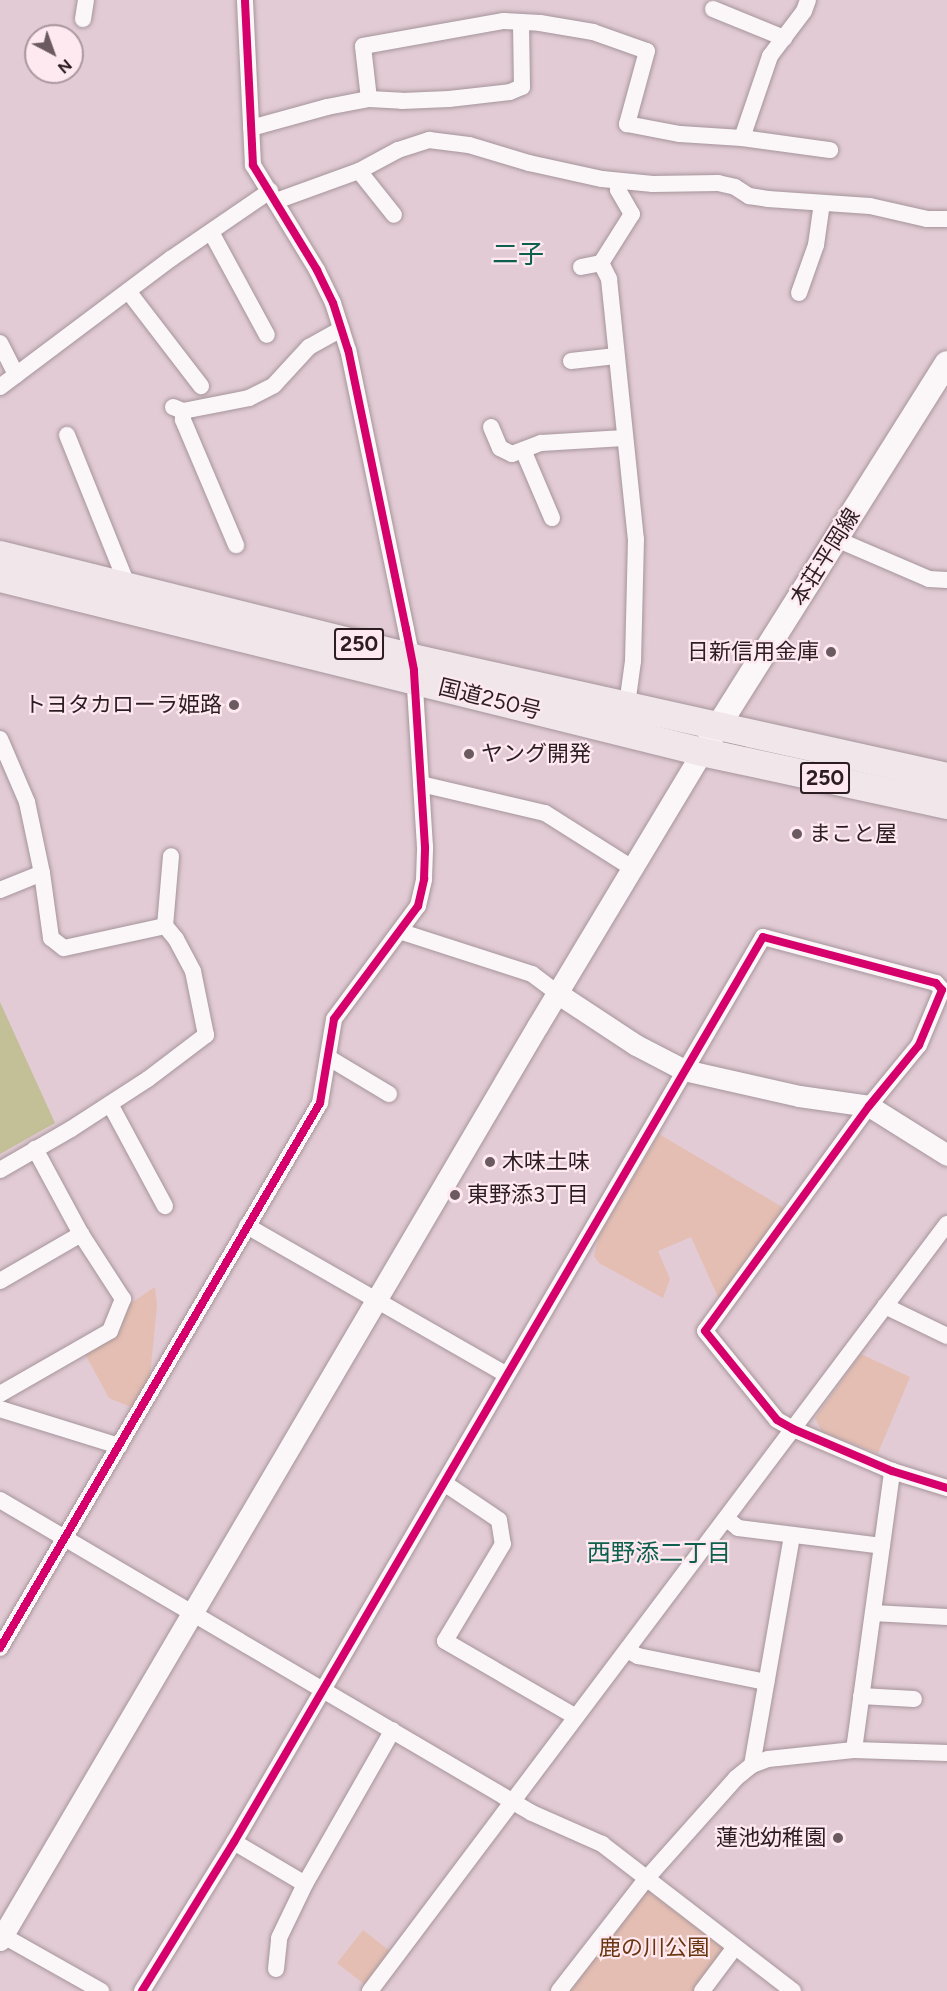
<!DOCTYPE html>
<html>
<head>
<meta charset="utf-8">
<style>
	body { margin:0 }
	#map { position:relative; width:947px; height:1991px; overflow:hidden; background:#e2cbd4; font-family:Figtree,"Noto Sans JP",sans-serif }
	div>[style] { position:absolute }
	.green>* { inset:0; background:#e4beb2; transform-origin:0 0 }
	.water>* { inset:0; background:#c3c098 }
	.roads { filter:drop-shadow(0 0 2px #a6959b) drop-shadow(0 0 2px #a6959b) }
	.minor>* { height:16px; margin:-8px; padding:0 8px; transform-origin:8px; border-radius:8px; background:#fbf7f9 }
	.tertiary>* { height:21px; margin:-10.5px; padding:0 10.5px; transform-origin:10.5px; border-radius:10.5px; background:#fbf7f9 }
	.secondary>* { height:24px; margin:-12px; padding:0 12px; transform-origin:12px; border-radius:12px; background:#fbf7f9 }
	.trunk>* { height:28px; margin:-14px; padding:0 14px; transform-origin:14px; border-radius:14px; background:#f1e6ea }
	.cycleway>* { height:8px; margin:-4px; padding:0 4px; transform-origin:4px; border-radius:4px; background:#d6006c }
	.dots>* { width:16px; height:16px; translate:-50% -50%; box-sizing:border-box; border:3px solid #ffe9f1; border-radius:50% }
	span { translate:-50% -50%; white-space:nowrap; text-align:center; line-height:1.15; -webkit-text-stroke:4.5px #ffe9f1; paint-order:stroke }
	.shield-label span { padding:2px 4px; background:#ffe9f1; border:2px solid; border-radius:4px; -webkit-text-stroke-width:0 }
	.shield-label { font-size:21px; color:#2c1d23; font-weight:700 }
	.street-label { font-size:22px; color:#2c1d23 }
	.poi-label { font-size:22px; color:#2c1d23 }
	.right { translate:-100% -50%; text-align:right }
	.left { translate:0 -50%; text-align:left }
	.park-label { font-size:22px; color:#68350f }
	.neighbourhood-label { font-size:24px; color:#0d604d }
	.quarter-label { font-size:26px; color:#0d604d }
	.north { position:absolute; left:24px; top:24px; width:60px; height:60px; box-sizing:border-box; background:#ffe9f1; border:2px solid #ab979f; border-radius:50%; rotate:139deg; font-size:16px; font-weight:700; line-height:24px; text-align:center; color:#2c1d23 }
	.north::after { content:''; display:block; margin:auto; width:21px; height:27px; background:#6c5a61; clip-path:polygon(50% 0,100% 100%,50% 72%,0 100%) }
</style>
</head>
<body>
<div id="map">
	<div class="green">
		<i style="clip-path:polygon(659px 1134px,784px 1208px,719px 1299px,691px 1237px,658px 1251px,670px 1279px,663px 1298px,599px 1263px,594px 1256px,599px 1236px)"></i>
		<i style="clip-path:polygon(155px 1287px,157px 1306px,150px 1375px,133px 1408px,109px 1398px,85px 1354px,120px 1332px,128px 1305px)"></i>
		<i style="clip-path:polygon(861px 1354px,910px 1377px,878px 1453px,822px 1432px,815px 1418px)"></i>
		<i style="clip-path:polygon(647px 1890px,726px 1950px,694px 1991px,570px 1991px)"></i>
		<i style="left:363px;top:1930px;width:36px;height:42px;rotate:38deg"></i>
	</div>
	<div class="water">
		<i style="clip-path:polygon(0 1002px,55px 1123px,0 1154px)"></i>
	</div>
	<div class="roads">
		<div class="minor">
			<i style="left:713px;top:9px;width:77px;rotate:22.2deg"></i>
			<i style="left:83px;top:19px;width:19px;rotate:-81deg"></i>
			<i style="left:369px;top:99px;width:53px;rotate:-96.5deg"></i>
			<i style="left:363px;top:46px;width:143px;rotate:-10.1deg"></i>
			<i style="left:504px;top:21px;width:36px;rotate:3deg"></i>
			<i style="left:540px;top:23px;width:54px;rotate:9.6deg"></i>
			<i style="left:593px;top:32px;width:57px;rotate:19.4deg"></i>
			<i style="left:647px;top:51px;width:76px;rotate:105.3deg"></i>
			<i style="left:627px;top:124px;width:54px;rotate:10.7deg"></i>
			<i style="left:680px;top:134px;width:62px;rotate:3.7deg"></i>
			<i style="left:742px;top:138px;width:89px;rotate:7.8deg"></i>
			<i style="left:251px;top:128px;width:79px;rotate:-15.4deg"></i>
			<i style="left:327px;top:107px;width:43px;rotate:-10.8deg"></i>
			<i style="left:369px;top:99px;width:33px;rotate:3deg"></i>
			<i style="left:402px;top:101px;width:47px;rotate:-2.4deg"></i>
			<i style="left:449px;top:99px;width:61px;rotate:-6.5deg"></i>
			<i style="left:510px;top:92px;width:13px;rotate:-23deg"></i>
			<i style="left:522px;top:87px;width:65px;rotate:-90.9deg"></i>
			<i style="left:742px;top:138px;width:87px;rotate:-71.1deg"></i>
			<i style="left:770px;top:56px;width:56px;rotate:-52.9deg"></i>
			<i style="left:804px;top:11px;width:12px;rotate:-70deg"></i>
			<i style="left:359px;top:171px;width:56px;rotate:51.5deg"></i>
			<i style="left:618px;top:181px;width:9px;rotate:90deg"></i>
			<i style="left:618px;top:190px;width:28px;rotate:60deg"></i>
			<i style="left:632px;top:214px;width:58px;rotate:122.3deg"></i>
			<i style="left:601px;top:263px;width:18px;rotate:63deg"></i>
			<i style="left:609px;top:279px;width:261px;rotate:84.1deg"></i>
			<i style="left:636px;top:539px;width:122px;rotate:91.4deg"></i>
			<i style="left:633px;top:661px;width:44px;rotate:97.8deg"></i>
			<i style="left:276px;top:201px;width:88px;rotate:-19.9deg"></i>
			<i style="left:359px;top:171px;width:44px;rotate:-28.3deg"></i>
			<i style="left:398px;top:150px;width:33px;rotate:-18deg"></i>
			<i style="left:429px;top:140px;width:40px;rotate:7.1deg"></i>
			<i style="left:469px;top:145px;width:63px;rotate:16.7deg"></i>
			<i style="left:529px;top:163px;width:75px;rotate:12.4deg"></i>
			<i style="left:602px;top:179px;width:51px;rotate:5.6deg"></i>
			<i style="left:653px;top:184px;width:65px;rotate:-0.9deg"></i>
			<i style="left:718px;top:183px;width:17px;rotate:13deg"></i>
			<i style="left:735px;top:187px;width:17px;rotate:33deg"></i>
			<i style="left:749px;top:196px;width:19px;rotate:9deg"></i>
			<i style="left:768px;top:199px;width:102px;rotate:3.9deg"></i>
			<i style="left:870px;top:206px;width:58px;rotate:12.8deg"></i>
			<i style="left:927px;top:219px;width:20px"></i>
			<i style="left:211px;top:232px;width:117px;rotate:61.5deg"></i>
			<i style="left:581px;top:267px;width:20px;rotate:-11deg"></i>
			<i style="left:128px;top:291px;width:120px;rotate:52.5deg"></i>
			<i style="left:799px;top:293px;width:51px;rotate:-70.5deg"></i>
			<i style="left:816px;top:245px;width:42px;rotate:-81.9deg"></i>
			<i style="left:0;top:343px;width:36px;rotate:63deg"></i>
			<i style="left:571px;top:361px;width:45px;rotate:-6.3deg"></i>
			<i style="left:0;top:387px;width:215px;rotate:-36.9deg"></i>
			<i style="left:172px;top:258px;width:119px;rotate:-34.4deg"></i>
			<i style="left:173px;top:407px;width:11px;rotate:22deg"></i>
			<i style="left:183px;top:411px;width:67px;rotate:-11.1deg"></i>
			<i style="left:249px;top:398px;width:28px;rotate:-27deg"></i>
			<i style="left:274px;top:385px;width:52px;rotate:-47.4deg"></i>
			<i style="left:309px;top:347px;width:37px;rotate:-29deg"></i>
			<i style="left:183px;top:411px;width:9px;rotate:90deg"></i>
			<i style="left:183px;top:420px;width:136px;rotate:67deg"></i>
			<i style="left:491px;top:427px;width:23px;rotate:67deg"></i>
			<i style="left:500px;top:448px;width:13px;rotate:27deg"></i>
			<i style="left:512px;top:454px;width:31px;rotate:-21deg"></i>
			<i style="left:541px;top:443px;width:83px;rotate:-3.4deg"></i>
			<i style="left:67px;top:435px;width:164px;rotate:68.1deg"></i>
			<i style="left:523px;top:450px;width:74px;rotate:66.9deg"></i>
			<i style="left:836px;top:539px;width:101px;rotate:23.3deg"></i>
			<i style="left:929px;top:579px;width:18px;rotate:3deg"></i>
			<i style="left:0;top:739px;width:69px;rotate:66.8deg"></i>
			<i style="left:27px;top:802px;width:73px;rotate:78.1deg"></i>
			<i style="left:42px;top:873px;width:66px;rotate:82.1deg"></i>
			<i style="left:51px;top:938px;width:16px;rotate:38deg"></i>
			<i style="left:64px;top:948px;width:103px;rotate:-12.3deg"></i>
			<i style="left:421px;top:784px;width:127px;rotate:13.2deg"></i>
			<i style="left:545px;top:813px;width:103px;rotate:32.3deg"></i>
			<i style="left:0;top:890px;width:45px;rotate:-22deg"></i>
			<i style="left:402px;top:932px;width:137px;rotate:17.9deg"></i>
			<i style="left:532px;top:974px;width:31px;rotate:37deg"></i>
			<i style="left:329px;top:1058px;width:70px;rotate:31deg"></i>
			<i style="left:110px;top:1104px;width:116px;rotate:61.7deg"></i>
			<i style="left:0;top:1170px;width:82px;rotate:-30deg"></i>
			<i style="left:71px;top:1129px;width:92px;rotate:-33deg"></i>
			<i style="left:148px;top:1079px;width:73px;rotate:-37.2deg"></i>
			<i style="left:206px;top:1035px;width:65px;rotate:-101.5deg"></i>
			<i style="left:193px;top:971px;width:36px;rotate:-118deg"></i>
			<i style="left:176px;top:939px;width:17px;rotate:-130deg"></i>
			<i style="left:165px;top:926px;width:70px;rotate:-85.1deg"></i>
			<i style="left:247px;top:1226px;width:297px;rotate:29.8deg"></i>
			<i style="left:0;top:1281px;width:94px;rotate:-30.1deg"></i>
			<i style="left:885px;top:1306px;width:69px;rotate:25.8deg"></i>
			<i style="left:0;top:1394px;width:127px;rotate:-29.8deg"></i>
			<i style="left:110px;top:1331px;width:35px;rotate:-68deg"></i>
			<i style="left:123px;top:1299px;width:77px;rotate:-122.9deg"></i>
			<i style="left:81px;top:1234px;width:97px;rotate:-118.4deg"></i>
			<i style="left:0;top:1409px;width:125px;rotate:17.3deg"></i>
			<i style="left:444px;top:1483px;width:66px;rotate:33.9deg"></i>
			<i style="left:499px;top:1520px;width:24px;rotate:81deg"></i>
			<i style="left:503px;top:1544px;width:113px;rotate:120.9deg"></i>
			<i style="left:445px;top:1641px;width:151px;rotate:30.1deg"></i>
			<i style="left:0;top:1500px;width:617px;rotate:30.47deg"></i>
			<i style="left:532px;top:1813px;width:77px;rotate:23.9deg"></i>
			<i style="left:602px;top:1844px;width:241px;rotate:37.6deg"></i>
			<i style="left:727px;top:1519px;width:14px;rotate:39deg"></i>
			<i style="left:738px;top:1528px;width:145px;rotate:7.1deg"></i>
			<i style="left:873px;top:1613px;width:74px;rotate:3.1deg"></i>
			<i style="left:0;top:1648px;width:632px;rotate:-59.58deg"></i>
			<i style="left:320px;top:1103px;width:85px;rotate:-80.5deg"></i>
			<i style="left:334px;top:1019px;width:141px;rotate:-53.4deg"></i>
			<i style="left:418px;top:906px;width:28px;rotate:-77deg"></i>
			<i style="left:424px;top:879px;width:32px;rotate:-88deg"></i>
			<i style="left:425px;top:847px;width:177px;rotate:-93.6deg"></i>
			<i style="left:414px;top:670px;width:42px;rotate:-101deg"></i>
			<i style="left:406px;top:629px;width:285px;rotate:-101.7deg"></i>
			<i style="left:348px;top:350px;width:49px;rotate:-107.7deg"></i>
			<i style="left:333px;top:303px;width:37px;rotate:-116deg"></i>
			<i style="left:317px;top:270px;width:123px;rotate:-121.4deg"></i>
			<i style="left:253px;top:165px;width:165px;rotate:-92.8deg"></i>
			<i style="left:627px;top:1650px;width:13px;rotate:29deg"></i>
			<i style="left:638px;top:1656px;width:131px;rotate:11.5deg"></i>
			<i style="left:861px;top:1696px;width:53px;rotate:3.2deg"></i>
			<i style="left:854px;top:1750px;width:282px;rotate:-82.2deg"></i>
			<i style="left:752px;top:1765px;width:233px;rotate:-80.1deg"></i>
			<i style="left:234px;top:1842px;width:82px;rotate:30.6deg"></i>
			<i style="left:305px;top:1884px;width:177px;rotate:-60.3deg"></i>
			<i style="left:0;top:1934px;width:116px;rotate:29.4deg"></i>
			<i style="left:276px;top:1969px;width:31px;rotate:-84deg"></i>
			<i style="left:279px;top:1938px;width:60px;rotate:-64.3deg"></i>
			<i style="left:142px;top:1991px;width:175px;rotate:-58.3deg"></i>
			<i style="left:234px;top:1842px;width:1048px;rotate:-59.69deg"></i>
			<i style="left:763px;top:937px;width:179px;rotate:14.9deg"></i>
			<i style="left:936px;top:983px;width:9px;rotate:49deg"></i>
			<i style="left:942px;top:990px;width:60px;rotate:112.7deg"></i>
			<i style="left:919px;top:1045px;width:79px;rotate:129.3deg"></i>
			<i style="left:869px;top:1106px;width:278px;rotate:126.1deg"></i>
			<i style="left:705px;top:1331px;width:114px;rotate:51deg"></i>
			<i style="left:777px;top:1420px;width:18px;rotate:29deg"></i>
			<i style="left:793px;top:1429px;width:108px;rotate:23deg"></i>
			<i style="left:892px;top:1471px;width:58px;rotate:17.2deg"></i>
			<i style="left:370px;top:1991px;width:960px;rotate:-53.05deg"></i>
			<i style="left:559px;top:1991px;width:143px;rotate:-52.1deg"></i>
			<i style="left:647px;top:1878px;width:134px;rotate:-48.3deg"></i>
			<i style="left:736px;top:1778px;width:21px;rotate:-39deg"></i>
			<i style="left:752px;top:1765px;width:17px;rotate:-21deg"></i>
			<i style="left:768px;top:1759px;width:86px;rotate:-6deg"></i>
			<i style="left:854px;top:1750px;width:93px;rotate:1.8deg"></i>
			<i style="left:702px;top:1991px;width:55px;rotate:-53.1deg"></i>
		</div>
		<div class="tertiary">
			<i style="left:557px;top:993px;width:95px;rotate:33.4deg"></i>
			<i style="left:636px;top:1045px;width:54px;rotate:27.5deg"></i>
			<i style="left:684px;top:1070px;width:118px;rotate:12.7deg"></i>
			<i style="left:799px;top:1096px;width:71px;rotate:8.1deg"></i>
			<i style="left:869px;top:1106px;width:92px;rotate:32.1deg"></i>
			<i style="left:0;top:1940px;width:1061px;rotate:-59.55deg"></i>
			<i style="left:538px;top:1025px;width:318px;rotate:-59deg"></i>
		</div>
		<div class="secondary">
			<i style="left:710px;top:739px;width:444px;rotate:-57.8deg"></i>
		</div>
		<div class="trunk">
			<i style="left:0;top:555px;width:425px;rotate:14deg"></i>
			<i style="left:412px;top:658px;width:548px;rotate:12.54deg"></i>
			<i style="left:0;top:578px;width:723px;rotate:13.92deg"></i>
			<i style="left:702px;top:752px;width:251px;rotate:12.2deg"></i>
		</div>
	</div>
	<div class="cycleway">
		<i style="left:0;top:1648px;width:632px;rotate:-59.58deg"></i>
		<i style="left:320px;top:1103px;width:85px;rotate:-80.5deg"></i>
		<i style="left:334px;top:1019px;width:141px;rotate:-53.4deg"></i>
		<i style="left:418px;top:906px;width:28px;rotate:-77deg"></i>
		<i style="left:424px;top:879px;width:32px;rotate:-88deg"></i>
		<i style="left:425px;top:847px;width:177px;rotate:-93.6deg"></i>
		<i style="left:414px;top:670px;width:42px;rotate:-101deg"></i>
		<i style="left:406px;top:629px;width:285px;rotate:-101.7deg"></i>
		<i style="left:348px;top:350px;width:49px;rotate:-107.7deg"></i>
		<i style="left:333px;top:303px;width:37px;rotate:-116deg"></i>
		<i style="left:317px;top:270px;width:123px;rotate:-121.4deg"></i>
		<i style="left:253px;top:165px;width:165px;rotate:-92.8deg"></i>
		<i style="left:142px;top:1991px;width:175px;rotate:-58.3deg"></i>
		<i style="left:234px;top:1842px;width:1048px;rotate:-59.69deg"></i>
		<i style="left:763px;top:937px;width:179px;rotate:14.9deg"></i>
		<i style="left:936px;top:983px;width:9px;rotate:49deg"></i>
		<i style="left:942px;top:990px;width:60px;rotate:112.7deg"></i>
		<i style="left:919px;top:1045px;width:79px;rotate:129.3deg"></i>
		<i style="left:869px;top:1106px;width:278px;rotate:126.1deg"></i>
		<i style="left:705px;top:1331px;width:114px;rotate:51deg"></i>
		<i style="left:777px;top:1420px;width:18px;rotate:29deg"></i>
		<i style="left:793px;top:1429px;width:108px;rotate:23deg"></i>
		<i style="left:892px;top:1471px;width:58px;rotate:17.2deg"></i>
	</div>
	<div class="dots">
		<i style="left:831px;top:652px;background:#6c5a61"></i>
		<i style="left:234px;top:705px;background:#6c5a61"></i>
		<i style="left:469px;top:754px;background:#6c5a61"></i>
		<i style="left:797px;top:834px;background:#6c5a61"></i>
		<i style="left:490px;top:1162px;background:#6c5a61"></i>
		<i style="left:455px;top:1195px;background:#6c5a61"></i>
		<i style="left:838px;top:1838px;background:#6c5a61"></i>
	</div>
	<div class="shield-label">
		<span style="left:359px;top:644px">250</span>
		<span style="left:825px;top:778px">250</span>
	</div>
	<div class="street-label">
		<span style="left:825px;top:557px;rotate:-58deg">本荘平岡線</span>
		<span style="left:490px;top:699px;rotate:14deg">国道250号</span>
	</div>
	<div class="poi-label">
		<span class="right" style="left:819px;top:652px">日新信用金庫</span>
		<span class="right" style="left:222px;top:705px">トヨタカローラ姫路</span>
		<span class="left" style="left:481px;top:754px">ヤング開発</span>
		<span class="left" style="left:809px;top:834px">まこと屋</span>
		<span class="left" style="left:502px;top:1162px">木味土味</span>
		<span class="left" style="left:467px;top:1195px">東野添3丁目</span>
		<span class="right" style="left:826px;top:1838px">蓮池幼稚園</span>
	</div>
	<div class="park-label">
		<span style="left:654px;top:1948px">鹿の川公園</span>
	</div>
	<div class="neighbourhood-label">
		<span style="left:659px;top:1553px">西野添二丁目</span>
	</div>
	<div class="quarter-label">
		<span style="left:518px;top:255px">二子</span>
	</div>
	<div class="north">N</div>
</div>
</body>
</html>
